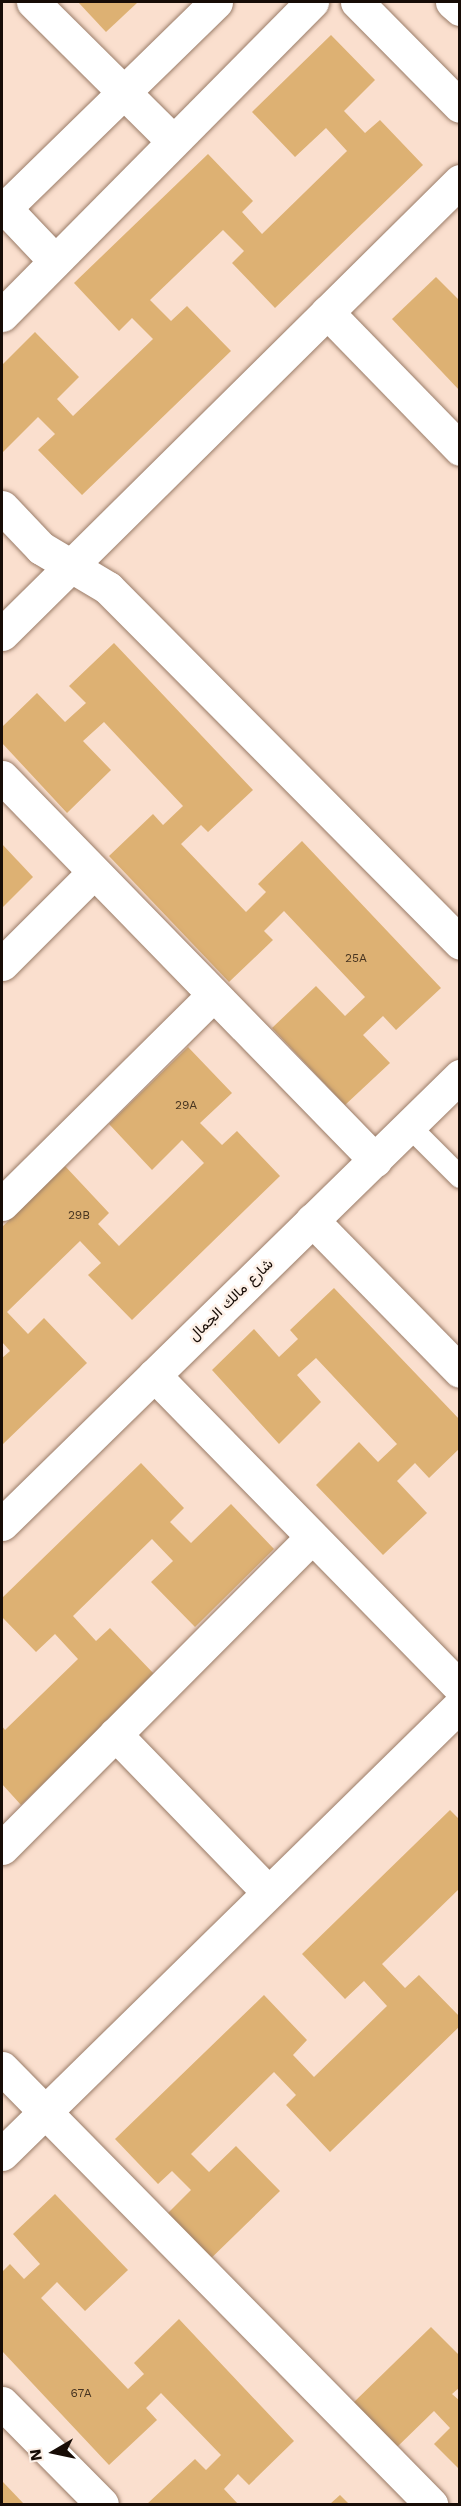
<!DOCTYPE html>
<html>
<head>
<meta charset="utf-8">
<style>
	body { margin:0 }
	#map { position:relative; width:461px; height:2506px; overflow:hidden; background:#fadfce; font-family:"Work Sans",Vazirmatn,sans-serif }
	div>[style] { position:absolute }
	.building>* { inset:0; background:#ddb173 }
	.roads { filter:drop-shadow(0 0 2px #9a7c68) drop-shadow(0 0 2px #9a7c68) }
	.service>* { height:22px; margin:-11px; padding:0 11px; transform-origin:11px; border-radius:11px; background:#fff }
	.minor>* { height:33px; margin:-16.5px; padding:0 16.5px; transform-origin:16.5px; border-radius:16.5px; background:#fff }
	.tertiary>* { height:33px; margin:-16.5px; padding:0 16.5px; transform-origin:16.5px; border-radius:16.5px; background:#fff }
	span { translate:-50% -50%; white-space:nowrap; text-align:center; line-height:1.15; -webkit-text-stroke:5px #fdf0e7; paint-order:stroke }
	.number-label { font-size:12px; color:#483521 }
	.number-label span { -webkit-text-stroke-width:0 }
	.street-label { font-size:15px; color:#170c06 }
	.frame { position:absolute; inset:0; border:3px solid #170c06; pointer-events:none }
	.north { position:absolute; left:24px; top:2422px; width:60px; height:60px; -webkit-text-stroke:4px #fdf0e7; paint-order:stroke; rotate:261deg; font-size:16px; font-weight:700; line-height:24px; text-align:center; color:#170c06 }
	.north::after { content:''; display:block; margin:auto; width:21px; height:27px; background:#170c06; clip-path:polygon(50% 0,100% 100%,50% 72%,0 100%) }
</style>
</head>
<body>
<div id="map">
	<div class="building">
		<i style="clip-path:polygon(78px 2px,138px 2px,106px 32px)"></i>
		<i style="clip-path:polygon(331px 35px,375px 80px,344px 111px,365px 133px,380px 120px,423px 165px,275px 308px,232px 263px,244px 251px,223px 230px,150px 300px,171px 321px,187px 306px,231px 351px,82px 495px,38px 450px,55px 434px,38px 417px,2px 453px,2px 365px,35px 332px,79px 377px,57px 399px,73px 416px,153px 339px,132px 318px,119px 331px,74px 283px,208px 154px,253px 201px,242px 212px,262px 234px,347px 151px,326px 128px,295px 157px,252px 112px)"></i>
		<i style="clip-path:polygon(436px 277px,460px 301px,460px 391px,392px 319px)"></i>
		<i style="clip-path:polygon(114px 643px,253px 790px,208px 832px,201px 825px,181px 844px,246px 912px,266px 892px,258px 884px,302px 841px,441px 988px,396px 1030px,383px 1016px,363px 1035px,390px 1063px,345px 1105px,272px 1028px,316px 986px,345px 1016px,365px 997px,284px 911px,264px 931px,273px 940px,229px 982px,109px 856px,153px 814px,163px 825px,183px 806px,104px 722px,83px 741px,111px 770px,67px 813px,2px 743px,2px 727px,37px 693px,65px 722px,86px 703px,69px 686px)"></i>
		<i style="clip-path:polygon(2px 844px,33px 877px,2px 908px)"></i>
		<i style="clip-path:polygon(188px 1047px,232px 1093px,200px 1123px,222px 1145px,237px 1131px,280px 1176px,132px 1320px,88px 1275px,101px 1263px,80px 1241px,7px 1312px,28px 1334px,44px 1318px,87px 1363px,2px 1445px,2px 1358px,10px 1351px,2px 1342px,2px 1227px,65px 1166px,109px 1213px,98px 1224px,119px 1246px,204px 1163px,182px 1140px,152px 1170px,109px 1124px)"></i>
		<i style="clip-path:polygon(334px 1288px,460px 1420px,460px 1448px,429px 1478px,415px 1463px,397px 1481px,427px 1513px,383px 1555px,316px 1485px,359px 1442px,378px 1462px,397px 1444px,316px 1358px,297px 1375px,321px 1402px,279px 1444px,212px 1370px,254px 1329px,279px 1357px,298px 1339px,290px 1330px)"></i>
		<i style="clip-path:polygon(141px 1463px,184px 1508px,170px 1522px,191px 1543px,231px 1504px,274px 1549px,195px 1627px,151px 1582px,173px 1561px,152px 1539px,73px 1616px,96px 1641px,110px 1628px,155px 1675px,21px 1805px,2px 1784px,2px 1726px,5px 1730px,78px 1659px,55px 1634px,36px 1652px,2px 1617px,2px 1598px)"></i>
		<i style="clip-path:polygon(450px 1810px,460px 1820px,460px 1888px,382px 1964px,405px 1988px,419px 1975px,460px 2017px,460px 2026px,330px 2152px,286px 2105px,296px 2095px,274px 2072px,191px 2154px,209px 2172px,236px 2146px,280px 2191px,200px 2269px,157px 2224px,191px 2190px,172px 2171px,158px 2184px,115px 2139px,264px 1995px,307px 2040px,293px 2055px,314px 2077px,387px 2006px,364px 1981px,345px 1999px,302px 1954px)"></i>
		<i style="clip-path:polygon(55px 2194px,128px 2270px,85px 2311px,57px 2282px,41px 2298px,128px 2389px,144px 2374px,134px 2363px,179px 2319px,294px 2441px,249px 2485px,238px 2474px,224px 2489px,238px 2504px,147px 2504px,195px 2459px,206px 2470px,221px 2455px,161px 2393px,146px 2408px,157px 2420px,109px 2465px,2px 2351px,2px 2272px,10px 2264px,24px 2279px,40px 2264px,13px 2234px)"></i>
		<i style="clip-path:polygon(431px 2327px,460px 2356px,460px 2387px,452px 2394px,460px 2401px,460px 2470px,434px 2444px,450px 2428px,434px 2411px,395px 2449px,352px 2404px)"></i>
		<i style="clip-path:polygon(2px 2481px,24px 2504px,2px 2504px)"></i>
		<i style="clip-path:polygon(340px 2495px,349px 2504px,330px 2504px)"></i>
	</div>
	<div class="roads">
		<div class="service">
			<i style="left:409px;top:1126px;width:72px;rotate:45deg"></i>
		</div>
		<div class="minor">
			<i style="left:33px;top:2px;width:197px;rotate:44.8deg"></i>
			<i style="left:2px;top:205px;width:77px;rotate:46.6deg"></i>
			<i style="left:2px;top:211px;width:299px;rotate:-44.3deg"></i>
			<i style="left:327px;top:312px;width:191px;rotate:45.8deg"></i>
			<i style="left:2px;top:315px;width:441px;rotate:-45.3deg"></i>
			<i style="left:2px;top:507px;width:57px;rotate:46.4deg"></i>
			<i style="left:41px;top:548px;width:78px;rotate:30.8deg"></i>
			<i style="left:108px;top:588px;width:500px;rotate:45.2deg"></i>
			<i style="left:2px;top:634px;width:644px;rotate:-44.69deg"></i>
			<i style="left:2px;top:777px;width:535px;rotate:45.76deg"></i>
			<i style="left:2px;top:964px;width:130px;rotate:-45deg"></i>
			<i style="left:2px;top:1204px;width:297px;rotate:-44.7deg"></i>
			<i style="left:312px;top:1220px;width:211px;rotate:45.6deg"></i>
			<i style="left:154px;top:1375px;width:438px;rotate:45.6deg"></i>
			<i style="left:2px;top:1524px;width:641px;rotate:-44.37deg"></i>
			<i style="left:115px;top:1734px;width:220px;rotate:45.9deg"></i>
			<i style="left:2px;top:1848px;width:439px;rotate:-45.1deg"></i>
			<i style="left:2px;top:2068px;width:612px;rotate:45.46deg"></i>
			<i style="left:2px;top:2154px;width:641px;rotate:-44.43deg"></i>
			<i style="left:2px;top:2403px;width:142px;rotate:45.3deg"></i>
		</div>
		<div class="tertiary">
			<i style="left:357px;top:2px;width:146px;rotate:45.3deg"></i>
			<i style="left:452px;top:2px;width:11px;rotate:41deg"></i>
		</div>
	</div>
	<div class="number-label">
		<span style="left:356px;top:959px">25A</span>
		<span style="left:186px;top:1106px">29A</span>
		<span style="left:79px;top:1216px">29B</span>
		<span style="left:81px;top:2394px">67A</span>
	</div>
	<div class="street-label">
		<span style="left:231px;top:1300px;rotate:-44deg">شارع مالك الجمال</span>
	</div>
	<div class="frame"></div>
	<div class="north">N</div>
</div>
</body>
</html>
